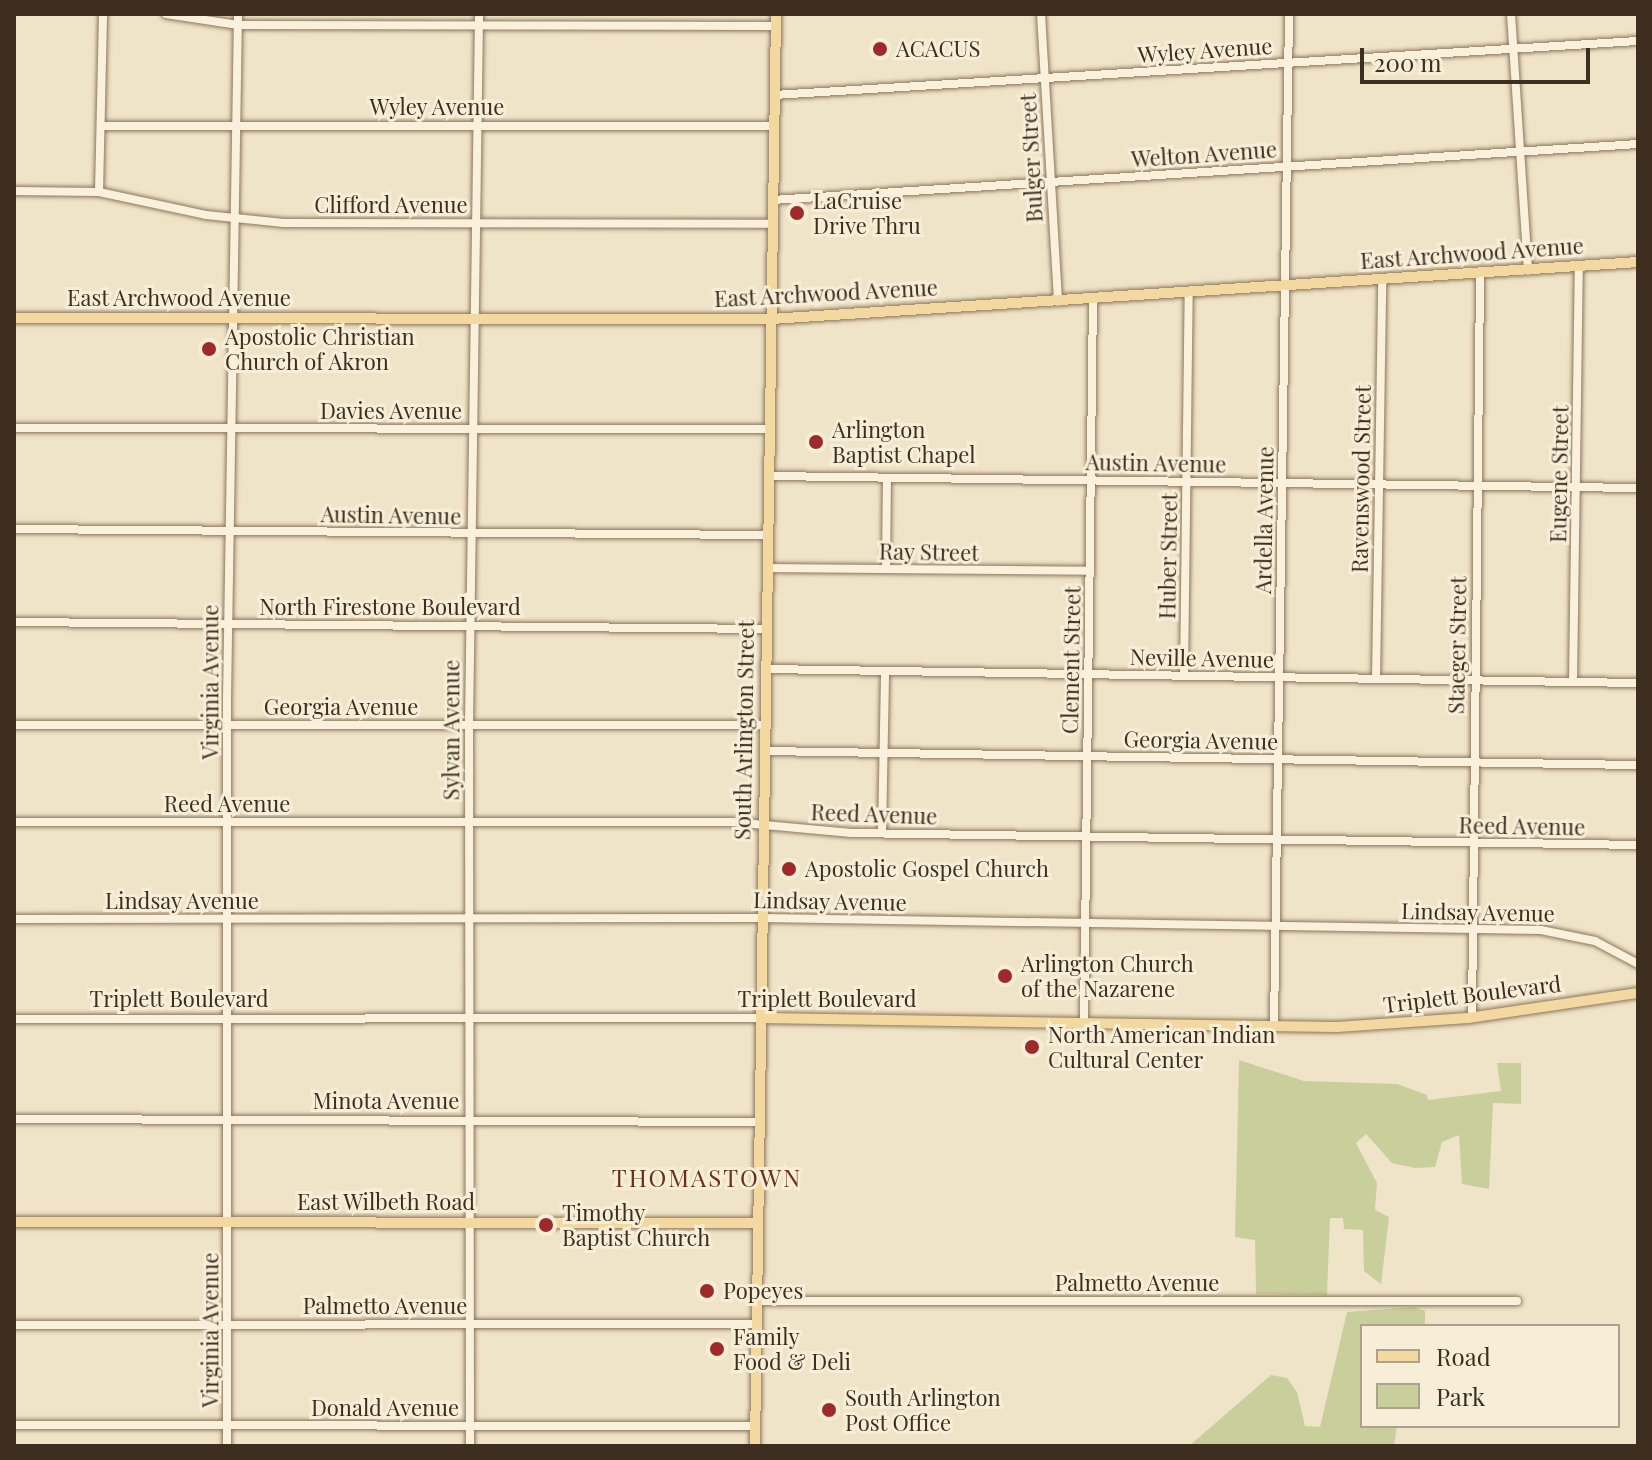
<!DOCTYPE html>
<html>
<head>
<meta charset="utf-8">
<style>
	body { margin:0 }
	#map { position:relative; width:1652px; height:1460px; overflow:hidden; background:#f0e4c8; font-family:"Playfair Display",serif }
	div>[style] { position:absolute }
	.green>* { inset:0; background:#c9cf9b }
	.roads { filter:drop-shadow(0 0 2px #8d765c) drop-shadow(0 0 2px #8d765c) }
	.minor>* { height:8px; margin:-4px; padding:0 4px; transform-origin:4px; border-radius:4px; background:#faf1dc }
	.major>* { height:10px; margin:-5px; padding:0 5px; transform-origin:5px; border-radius:5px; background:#f3d9a0 }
	.dots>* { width:22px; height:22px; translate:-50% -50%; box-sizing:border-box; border:4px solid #f7eed8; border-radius:50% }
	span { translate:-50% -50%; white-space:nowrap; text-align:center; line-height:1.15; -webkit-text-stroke:6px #f7eed8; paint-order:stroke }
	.poi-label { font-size:22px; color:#3d2e20 }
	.left { translate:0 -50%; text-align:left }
	.street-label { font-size:22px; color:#3d2e20 }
	.neighbourhood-label { font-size:24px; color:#6b2e1e; letter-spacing:2px }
	.frame { position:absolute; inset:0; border:16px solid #3d2e20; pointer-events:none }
	.legend { position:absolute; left:1360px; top:1324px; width:260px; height:104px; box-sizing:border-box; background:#f7eed8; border:2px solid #ada18e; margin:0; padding:10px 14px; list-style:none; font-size:24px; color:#3d2e20 }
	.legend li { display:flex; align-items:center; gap:16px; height:40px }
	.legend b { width:40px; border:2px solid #ada18e }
	.scale { position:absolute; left:1360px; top:48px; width:230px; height:36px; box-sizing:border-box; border:4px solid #3d2e20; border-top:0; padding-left:10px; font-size:24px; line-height:28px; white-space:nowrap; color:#3d2e20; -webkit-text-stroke:6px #f7eed8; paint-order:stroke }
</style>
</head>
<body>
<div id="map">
	<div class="green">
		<i style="clip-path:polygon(1239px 1060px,1304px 1081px,1397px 1084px,1427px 1095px,1428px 1100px,1501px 1091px,1497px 1063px,1521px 1063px,1521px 1104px,1493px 1103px,1489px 1189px,1462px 1184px,1459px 1135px,1442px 1142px,1435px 1167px,1415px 1168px,1392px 1163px,1366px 1134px,1356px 1143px,1377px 1183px,1375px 1210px,1389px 1217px,1381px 1284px,1364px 1271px,1363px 1230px,1344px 1229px,1343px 1218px,1330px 1218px,1327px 1295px,1256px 1294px,1255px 1240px,1235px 1237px)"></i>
		<i style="clip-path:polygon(1414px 1307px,1425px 1311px,1425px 1326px,1362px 1326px,1362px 1426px,1397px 1426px,1394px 1446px,1189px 1446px,1271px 1375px,1287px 1378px,1297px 1392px,1305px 1426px,1320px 1427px,1347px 1312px)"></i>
	</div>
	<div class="roads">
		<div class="minor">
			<i style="left:166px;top:14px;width:73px;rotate:8.7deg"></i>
			<i style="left:238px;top:25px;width:537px;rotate:0.11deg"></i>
			<i style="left:1041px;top:14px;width:288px;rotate:86.6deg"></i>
			<i style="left:1511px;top:14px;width:257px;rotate:86.2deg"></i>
			<i style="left:774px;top:95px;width:866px;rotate:-3.58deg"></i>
			<i style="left:101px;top:126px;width:672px"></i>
			<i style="left:14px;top:191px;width:85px;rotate:0.7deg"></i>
			<i style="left:99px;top:192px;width:109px;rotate:12.1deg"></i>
			<i style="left:206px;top:215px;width:78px;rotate:5.9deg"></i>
			<i style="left:284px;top:223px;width:488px;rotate:0.1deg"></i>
			<i style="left:99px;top:192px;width:178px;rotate:-88.7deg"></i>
			<i style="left:772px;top:200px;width:868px;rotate:-3.7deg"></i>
			<i style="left:14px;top:428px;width:754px;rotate:0.08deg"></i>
			<i style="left:769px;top:476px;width:869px;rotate:0.79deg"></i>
			<i style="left:14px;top:529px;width:754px;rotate:0.46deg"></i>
			<i style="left:767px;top:568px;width:323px;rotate:0.5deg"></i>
			<i style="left:886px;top:569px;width:91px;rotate:-89.4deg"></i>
			<i style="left:14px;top:622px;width:752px;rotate:0.53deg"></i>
			<i style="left:766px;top:669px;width:872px;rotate:0.92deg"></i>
			<i style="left:1184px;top:676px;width:383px;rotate:-89.3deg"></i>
			<i style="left:1376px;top:679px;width:400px;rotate:-89.1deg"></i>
			<i style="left:1573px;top:682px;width:416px;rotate:-89.2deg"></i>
			<i style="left:14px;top:725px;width:750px"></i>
			<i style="left:764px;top:751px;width:874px;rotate:0.92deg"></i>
			<i style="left:14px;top:822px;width:718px"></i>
			<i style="left:732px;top:822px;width:120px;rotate:5.3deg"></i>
			<i style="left:851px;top:833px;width:787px;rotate:0.87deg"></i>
			<i style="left:882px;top:833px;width:162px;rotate:-88.9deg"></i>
			<i style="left:14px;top:919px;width:748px;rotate:-0.08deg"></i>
			<i style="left:762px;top:918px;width:779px;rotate:0.88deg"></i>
			<i style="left:1541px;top:930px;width:55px;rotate:11.5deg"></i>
			<i style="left:1595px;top:941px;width:49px;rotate:28.1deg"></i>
			<i style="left:1472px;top:1017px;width:744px;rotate:-89.38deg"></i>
			<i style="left:14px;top:1019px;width:748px;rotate:-0.08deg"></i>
			<i style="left:1084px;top:1022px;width:723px;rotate:-89.29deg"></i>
			<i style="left:1274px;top:1026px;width:1012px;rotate:-89.15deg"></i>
			<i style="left:14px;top:1119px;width:744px;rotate:0.23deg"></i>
			<i style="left:757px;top:1301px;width:760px"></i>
			<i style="left:14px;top:1325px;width:742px;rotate:-0.08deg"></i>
			<i style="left:14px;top:1425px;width:741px;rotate:0.08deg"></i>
			<i style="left:227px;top:1446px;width:747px;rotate:-90deg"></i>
			<i style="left:227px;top:699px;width:685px;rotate:-89.08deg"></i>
			<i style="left:470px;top:1446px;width:721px;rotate:-90.08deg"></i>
			<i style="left:469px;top:725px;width:711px;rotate:-89.19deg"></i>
		</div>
		<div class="major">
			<i style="left:14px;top:318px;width:757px;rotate:0.08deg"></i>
			<i style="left:771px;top:319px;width:869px;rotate:-3.76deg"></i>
			<i style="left:762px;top:1018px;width:575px;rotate:0.9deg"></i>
			<i style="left:1337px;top:1027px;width:131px;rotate:-3.9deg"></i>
			<i style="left:1468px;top:1018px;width:172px;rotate:-8.4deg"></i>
			<i style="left:14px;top:1222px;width:744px;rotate:0.08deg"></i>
			<i style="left:755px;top:1446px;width:1432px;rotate:-89.16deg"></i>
		</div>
	</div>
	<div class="dots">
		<i style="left:880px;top:49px;background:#9e2a2b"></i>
		<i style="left:797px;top:213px;background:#9e2a2b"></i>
		<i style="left:209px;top:349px;background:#9e2a2b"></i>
		<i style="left:816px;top:442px;background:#9e2a2b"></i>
		<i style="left:789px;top:869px;background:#9e2a2b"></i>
		<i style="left:1005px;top:976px;background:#9e2a2b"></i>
		<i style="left:1032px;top:1047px;background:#9e2a2b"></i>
		<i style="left:546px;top:1225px;background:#9e2a2b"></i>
		<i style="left:707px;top:1291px;background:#9e2a2b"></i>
		<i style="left:717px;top:1349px;background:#9e2a2b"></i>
		<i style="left:829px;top:1410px;background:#9e2a2b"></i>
	</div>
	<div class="poi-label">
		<span class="left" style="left:896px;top:49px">ACACUS</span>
		<span class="left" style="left:813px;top:213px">LaCruise<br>Drive Thru</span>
		<span class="left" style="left:225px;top:349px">Apostolic Christian<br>Church of Akron</span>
		<span class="left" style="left:832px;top:442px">Arlington<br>Baptist Chapel</span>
		<span class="left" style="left:805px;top:869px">Apostolic Gospel Church</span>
		<span class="left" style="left:1021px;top:976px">Arlington Church<br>of the Nazarene</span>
		<span class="left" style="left:1048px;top:1047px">North American Indian<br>Cultural Center</span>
		<span class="left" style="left:562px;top:1225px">Timothy<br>Baptist Church</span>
		<span class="left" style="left:723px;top:1291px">Popeyes</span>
		<span class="left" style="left:733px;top:1349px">Family<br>Food &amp; Deli</span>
		<span class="left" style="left:845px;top:1410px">South Arlington<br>Post Office</span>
	</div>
	<div class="street-label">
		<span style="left:1205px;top:50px;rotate:-4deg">Wyley Avenue</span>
		<span style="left:437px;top:107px">Wyley Avenue</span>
		<span style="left:1204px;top:154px;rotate:-4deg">Welton Avenue</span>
		<span style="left:1031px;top:158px;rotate:-93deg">Bulger Street</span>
		<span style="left:391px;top:205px">Clifford Avenue</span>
		<span style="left:1472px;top:253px;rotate:-4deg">East Archwood Avenue</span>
		<span style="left:826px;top:293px;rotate:-3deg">East Archwood Avenue</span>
		<span style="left:179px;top:298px">East Archwood Avenue</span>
		<span style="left:391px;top:411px">Davies Avenue</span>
		<span style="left:1156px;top:463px;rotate:1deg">Austin Avenue</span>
		<span style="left:1559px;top:474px;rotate:-89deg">Eugene Street</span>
		<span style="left:1361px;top:479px;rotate:-89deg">Ravenswood Street</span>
		<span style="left:391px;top:515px;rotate:1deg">Austin Avenue</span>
		<span style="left:1264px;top:520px;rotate:-89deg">Ardella Avenue</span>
		<span style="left:929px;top:552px;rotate:1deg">Ray Street</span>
		<span style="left:1168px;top:556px;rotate:-89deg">Huber Street</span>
		<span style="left:390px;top:607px">North Firestone Boulevard</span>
		<span style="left:1457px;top:645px;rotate:-89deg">Staeger Street</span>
		<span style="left:1202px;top:658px;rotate:1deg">Neville Avenue</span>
		<span style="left:1071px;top:660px;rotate:-89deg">Clement Street</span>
		<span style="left:210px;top:682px;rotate:-90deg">Virginia Avenue</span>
		<span style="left:341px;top:707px">Georgia Avenue</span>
		<span style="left:451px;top:730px;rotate:-90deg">Sylvan Avenue</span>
		<span style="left:744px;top:730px;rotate:-89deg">South Arlington Street</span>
		<span style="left:1201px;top:740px;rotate:1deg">Georgia Avenue</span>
		<span style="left:227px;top:804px">Reed Avenue</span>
		<span style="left:874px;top:814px;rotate:2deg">Reed Avenue</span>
		<span style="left:1522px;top:826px;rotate:1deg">Reed Avenue</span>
		<span style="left:182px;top:901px">Lindsay Avenue</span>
		<span style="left:830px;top:901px;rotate:1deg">Lindsay Avenue</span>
		<span style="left:1478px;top:912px;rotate:1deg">Lindsay Avenue</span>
		<span style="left:1472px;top:994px;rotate:-7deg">Triplett Boulevard</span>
		<span style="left:179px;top:999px">Triplett Boulevard</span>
		<span style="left:827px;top:999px">Triplett Boulevard</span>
		<span style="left:386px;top:1101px">Minota Avenue</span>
		<span style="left:386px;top:1202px">East Wilbeth Road</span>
		<span style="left:1137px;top:1283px">Palmetto Avenue</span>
		<span style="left:385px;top:1306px">Palmetto Avenue</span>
		<span style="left:210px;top:1330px;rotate:-90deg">Virginia Avenue</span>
		<span style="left:385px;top:1408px">Donald Avenue</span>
	</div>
	<div class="neighbourhood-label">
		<span style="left:707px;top:1178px">THOMASTOWN</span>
	</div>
	<div class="frame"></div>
	<ul class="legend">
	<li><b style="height:10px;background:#f3d9a0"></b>Road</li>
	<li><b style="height:22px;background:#c9cf9b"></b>Park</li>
	</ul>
	<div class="scale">200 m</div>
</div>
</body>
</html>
